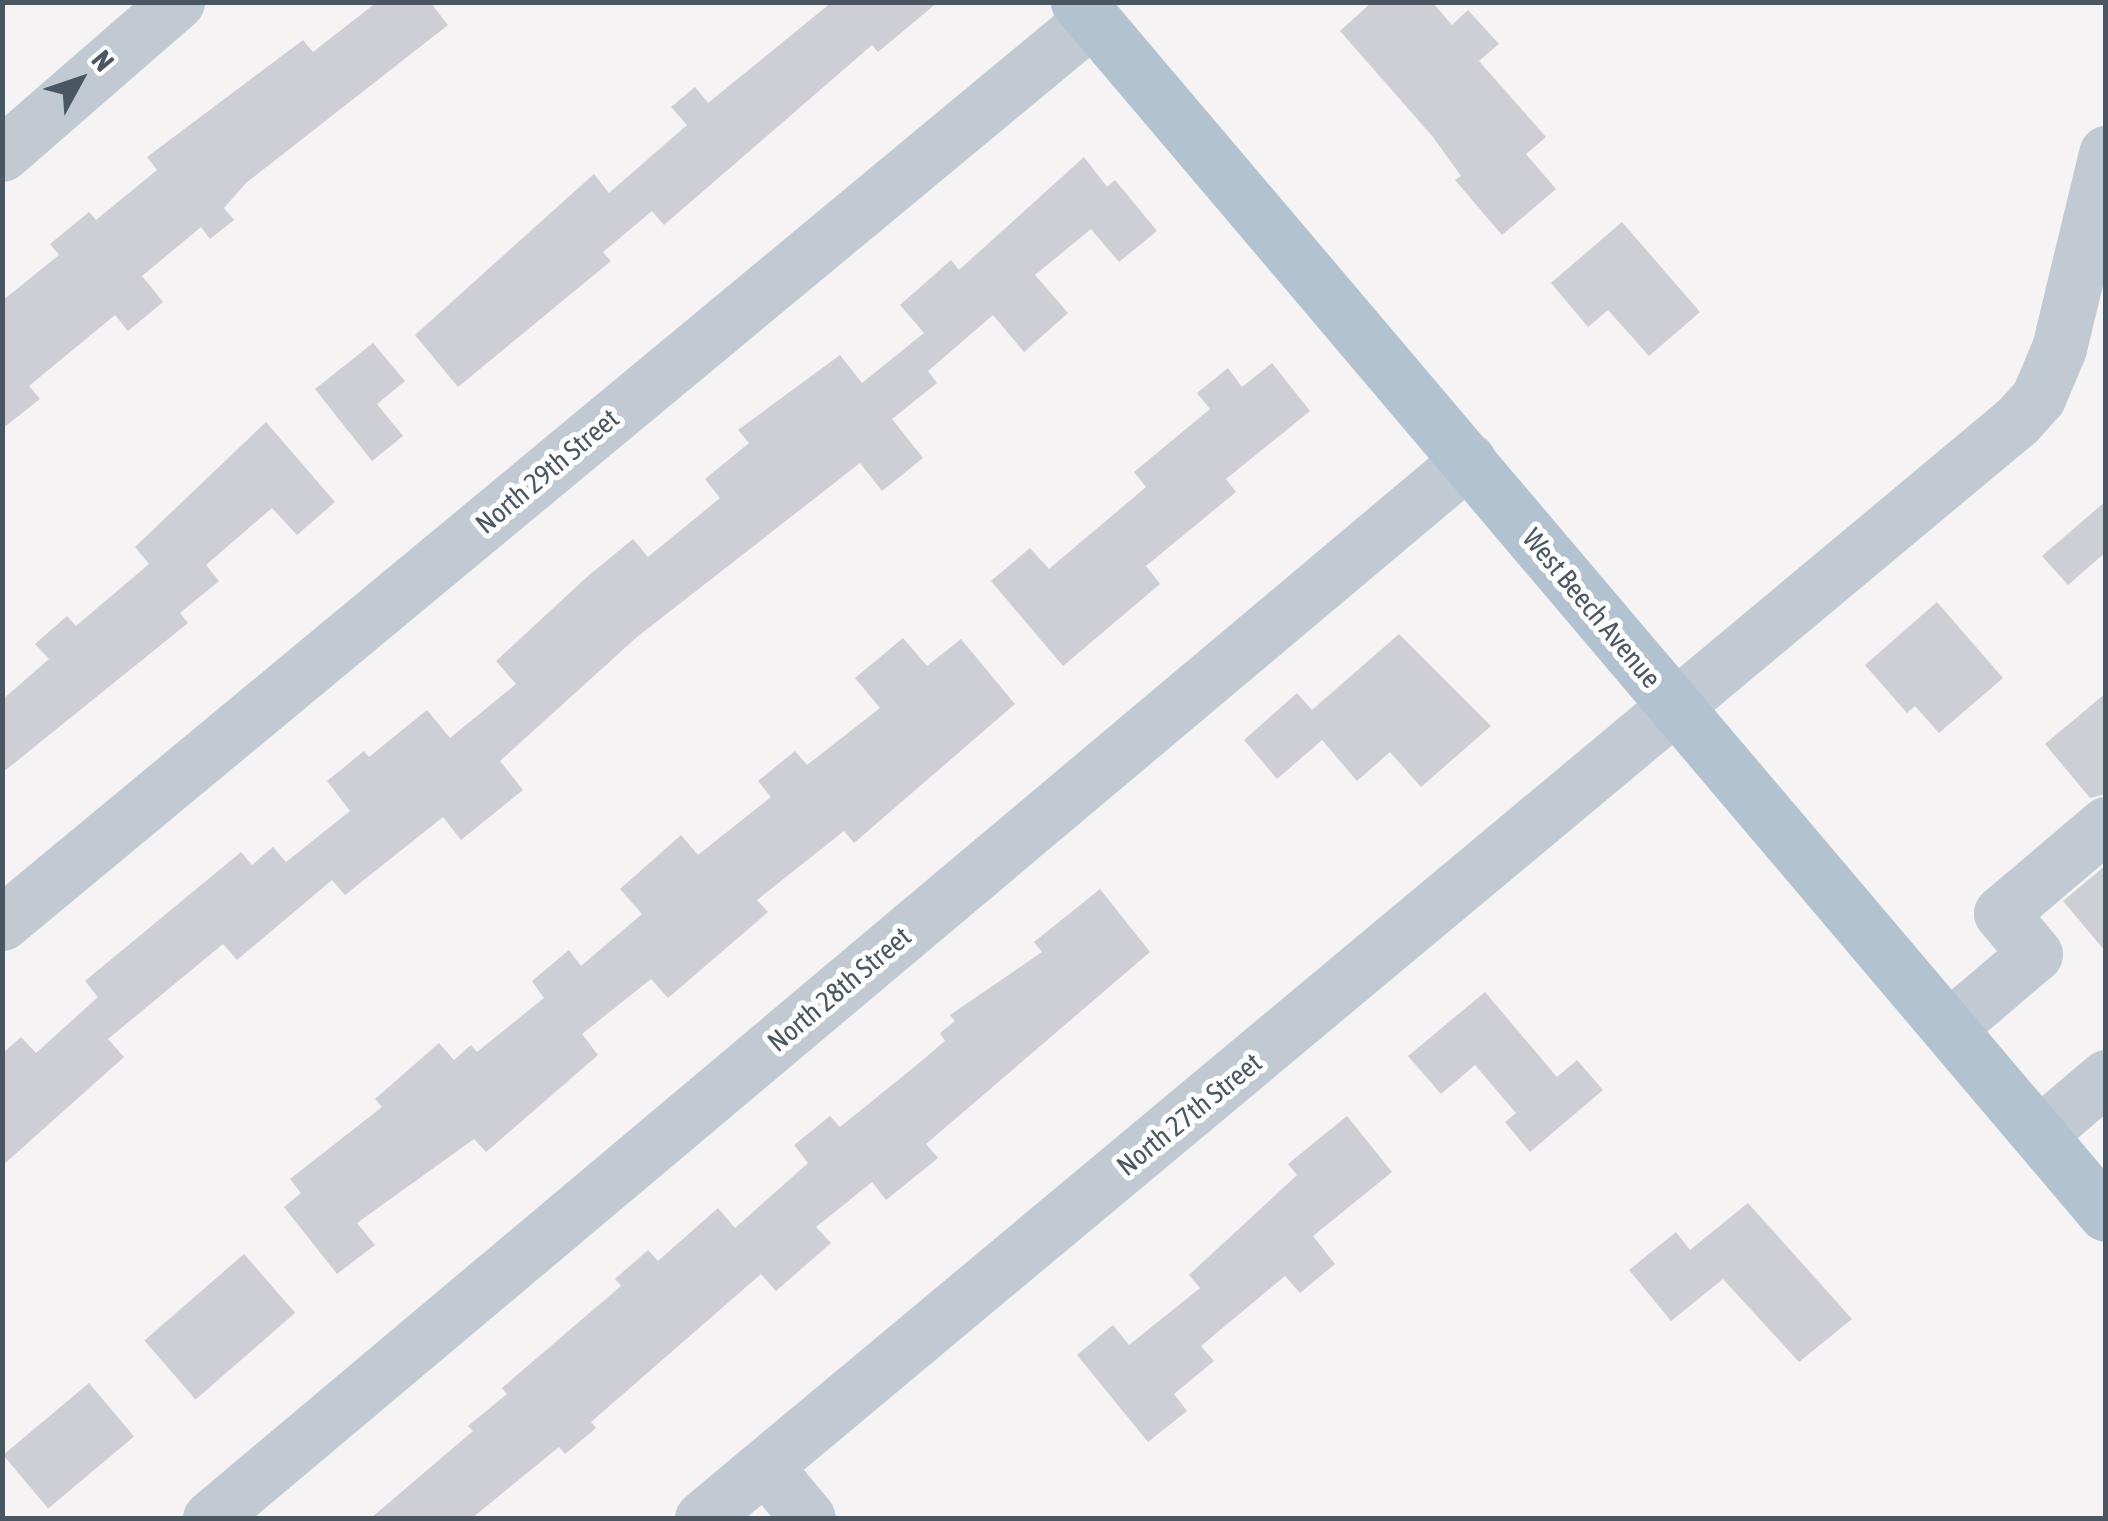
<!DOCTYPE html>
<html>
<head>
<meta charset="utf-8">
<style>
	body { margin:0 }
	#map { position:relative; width:2108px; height:1521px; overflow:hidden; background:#f5f3f3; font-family:"Asap Condensed",sans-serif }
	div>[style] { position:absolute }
	.building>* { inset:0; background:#cdcfd5; transform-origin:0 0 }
	.minor>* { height:55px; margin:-27.5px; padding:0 27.5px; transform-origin:27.5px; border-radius:27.5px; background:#c1cad2 }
	.major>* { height:55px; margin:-27.5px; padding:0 27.5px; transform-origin:27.5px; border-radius:27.5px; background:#b3c2d1 }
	span { translate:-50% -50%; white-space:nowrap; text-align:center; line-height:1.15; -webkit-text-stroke:10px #fff; paint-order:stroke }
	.street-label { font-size:28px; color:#4a5661 }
	.frame { position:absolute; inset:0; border:5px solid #4a5661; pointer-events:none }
	.north { position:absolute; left:30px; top:30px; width:100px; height:100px; -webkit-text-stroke:8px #fff; paint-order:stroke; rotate:50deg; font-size:28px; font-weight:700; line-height:40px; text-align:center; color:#4a5661 }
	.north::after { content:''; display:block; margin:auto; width:35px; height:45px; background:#4a5661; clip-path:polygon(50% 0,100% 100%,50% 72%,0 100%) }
</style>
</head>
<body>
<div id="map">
	<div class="building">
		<i style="clip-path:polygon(377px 2px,430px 2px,448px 25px,246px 183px,224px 208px,234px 220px,210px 239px,201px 227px,142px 276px,163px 302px,128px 331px,115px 315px,29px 386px,40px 399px,2px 429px,2px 301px,59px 255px,50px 244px,89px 212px,96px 220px,157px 170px,147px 157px,303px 40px,313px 52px)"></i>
		<i style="clip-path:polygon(832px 2px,938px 2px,878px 52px,872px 45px,664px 225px,652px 211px,603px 252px,611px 261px,458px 387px,415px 335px,594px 174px,609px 193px,687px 125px,671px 107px,695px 87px,708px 103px)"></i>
		<i style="clip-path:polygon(1372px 2px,1432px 2px,1452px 25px,1468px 10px,1499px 44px,1479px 61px,1546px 137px,1526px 154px,1556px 189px,1502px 235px,1455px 180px,1461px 176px,1433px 137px,1340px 31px)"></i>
		<i style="clip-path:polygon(1084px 157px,1107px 187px,1115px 180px,1157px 231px,1119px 262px,1091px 229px,1035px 275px,1068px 313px,1024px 352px,993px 315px,928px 371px,937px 383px,892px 419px,923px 458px,882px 491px,860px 463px,637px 637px,500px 761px,523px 790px,461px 840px,443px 817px,345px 895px,332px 880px,237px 960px,223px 944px,108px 1039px,124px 1057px,2px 1166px,2px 1054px,21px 1037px,36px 1053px,98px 997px,85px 981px,241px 852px,252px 865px,273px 847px,286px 862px,350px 811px,327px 781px,364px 751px,369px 757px,427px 710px,450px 738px,516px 684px,496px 661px,588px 576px,633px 539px,648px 557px,720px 498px,705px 479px,749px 443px,738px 430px,840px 355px,862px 383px,924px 333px,900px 305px,951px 260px,959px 270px)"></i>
		<i style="clip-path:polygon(1622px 222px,1700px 312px,1649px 356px,1608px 310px,1588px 327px,1551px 283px)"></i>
		<i style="clip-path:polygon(373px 343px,405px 381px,377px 404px,403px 436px,372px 461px,315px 389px)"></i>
		<i style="clip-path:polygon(1272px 363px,1310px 411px,1226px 479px,1236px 492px,1146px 566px,1160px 584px,1063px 666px,991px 581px,1030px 548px,1049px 569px,1146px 487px,1134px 472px,1210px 409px,1197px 393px,1228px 368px,1242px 387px)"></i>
		<i style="clip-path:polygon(266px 422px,335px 502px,297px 535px,272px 508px,206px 565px,219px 581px,180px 613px,188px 623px,2px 773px,2px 700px,49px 659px,35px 644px,67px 616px,76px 626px,149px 564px,135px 547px)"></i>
		<i style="clip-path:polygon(2106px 501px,2106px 552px,2068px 585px,2042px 556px)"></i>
		<i style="clip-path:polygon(1937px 602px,2003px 678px,1939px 733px,1915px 706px,1907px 713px,1865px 665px)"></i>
		<i style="clip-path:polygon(1399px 634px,1491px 726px,1421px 787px,1390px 752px,1357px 781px,1322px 740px,1277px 779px,1244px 740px,1297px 693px,1312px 710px)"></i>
		<i style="clip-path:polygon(903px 638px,927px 666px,961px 639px,1015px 704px,854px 843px,844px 831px,757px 900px,768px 912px,668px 998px,651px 979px,582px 1034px,598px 1055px,486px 1152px,474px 1139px,357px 1223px,375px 1245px,337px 1274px,284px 1207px,301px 1193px,290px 1179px,382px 1107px,375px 1099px,439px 1043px,454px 1060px,471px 1045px,477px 1052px,544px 998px,532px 981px,569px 950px,581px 966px,642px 914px,620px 889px,681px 835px,698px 855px,771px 797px,758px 781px,795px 751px,807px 765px,880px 708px,855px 678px)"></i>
		<i style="clip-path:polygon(2106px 693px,2106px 794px,2090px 798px,2045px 744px)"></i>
		<i style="clip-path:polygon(2106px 865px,2106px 952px,2063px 901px)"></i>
		<i style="clip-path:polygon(1100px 889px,1150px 952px,926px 1144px,938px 1158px,886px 1200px,872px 1182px,816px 1227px,831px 1243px,776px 1291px,761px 1274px,591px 1422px,596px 1428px,565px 1454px,559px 1447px,472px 1518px,371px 1518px,473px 1431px,468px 1426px,507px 1394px,502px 1388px,621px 1286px,615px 1279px,648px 1250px,658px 1261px,718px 1208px,735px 1228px,808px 1163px,794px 1145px,830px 1116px,840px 1127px,913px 1068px,945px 1041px,940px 1033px,955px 1021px,950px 1015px,1042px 952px,1034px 942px)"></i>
		<i style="clip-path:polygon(1485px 992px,1557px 1077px,1577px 1060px,1603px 1090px,1530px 1152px,1505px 1122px,1516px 1113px,1475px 1065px,1441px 1094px,1408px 1056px)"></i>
		<i style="clip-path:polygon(1347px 1116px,1392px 1172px,1313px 1236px,1335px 1264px,1300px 1293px,1285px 1276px,1201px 1346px,1214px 1361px,1174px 1394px,1187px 1411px,1148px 1442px,1077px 1355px,1113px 1325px,1129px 1345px,1200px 1288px,1189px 1275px,1297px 1175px,1288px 1164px)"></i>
		<i style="clip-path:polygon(1748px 1203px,1852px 1319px,1799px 1362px,1723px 1279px,1671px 1321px,1629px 1270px,1676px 1232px,1690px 1250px)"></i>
		<i style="left:244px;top:1254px;width:78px;height:132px;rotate:49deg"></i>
		<i style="left:89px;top:1383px;width:70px;height:112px;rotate:50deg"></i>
	</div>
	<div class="minor">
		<i style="left:2px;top:154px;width:232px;rotate:-41deg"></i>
		<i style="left:2px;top:923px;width:1416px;rotate:-39.67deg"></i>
		<i style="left:1948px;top:1028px;width:114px;rotate:-40.4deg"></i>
		<i style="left:2035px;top:954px;width:53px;rotate:-129.7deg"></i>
		<i style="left:2001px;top:913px;width:138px;rotate:-40.3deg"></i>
		<i style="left:2039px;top:1134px;width:88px;rotate:-40.4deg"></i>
		<i style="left:765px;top:1466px;width:67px;rotate:50.4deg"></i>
		<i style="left:210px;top:1518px;width:1644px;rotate:-40.06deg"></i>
		<i style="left:702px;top:1518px;width:1712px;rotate:-39.84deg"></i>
		<i style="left:2017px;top:421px;width:31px;rotate:-48deg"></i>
		<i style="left:2038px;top:398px;width:54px;rotate:-67.2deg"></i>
		<i style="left:2059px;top:348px;width:201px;rotate:-76.4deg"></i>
	</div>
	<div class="major">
		<i style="left:1078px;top:2px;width:1589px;rotate:49.7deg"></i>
	</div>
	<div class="street-label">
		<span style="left:547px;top:471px;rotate:-40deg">North 29th Street</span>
		<span style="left:1592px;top:608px;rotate:50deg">West Beech Avenue</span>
		<span style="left:839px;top:989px;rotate:-40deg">North 28th Street</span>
		<span style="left:1189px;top:1114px;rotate:-39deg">North 27th Street</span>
	</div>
	<div class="frame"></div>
	<div class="north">N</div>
</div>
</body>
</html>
